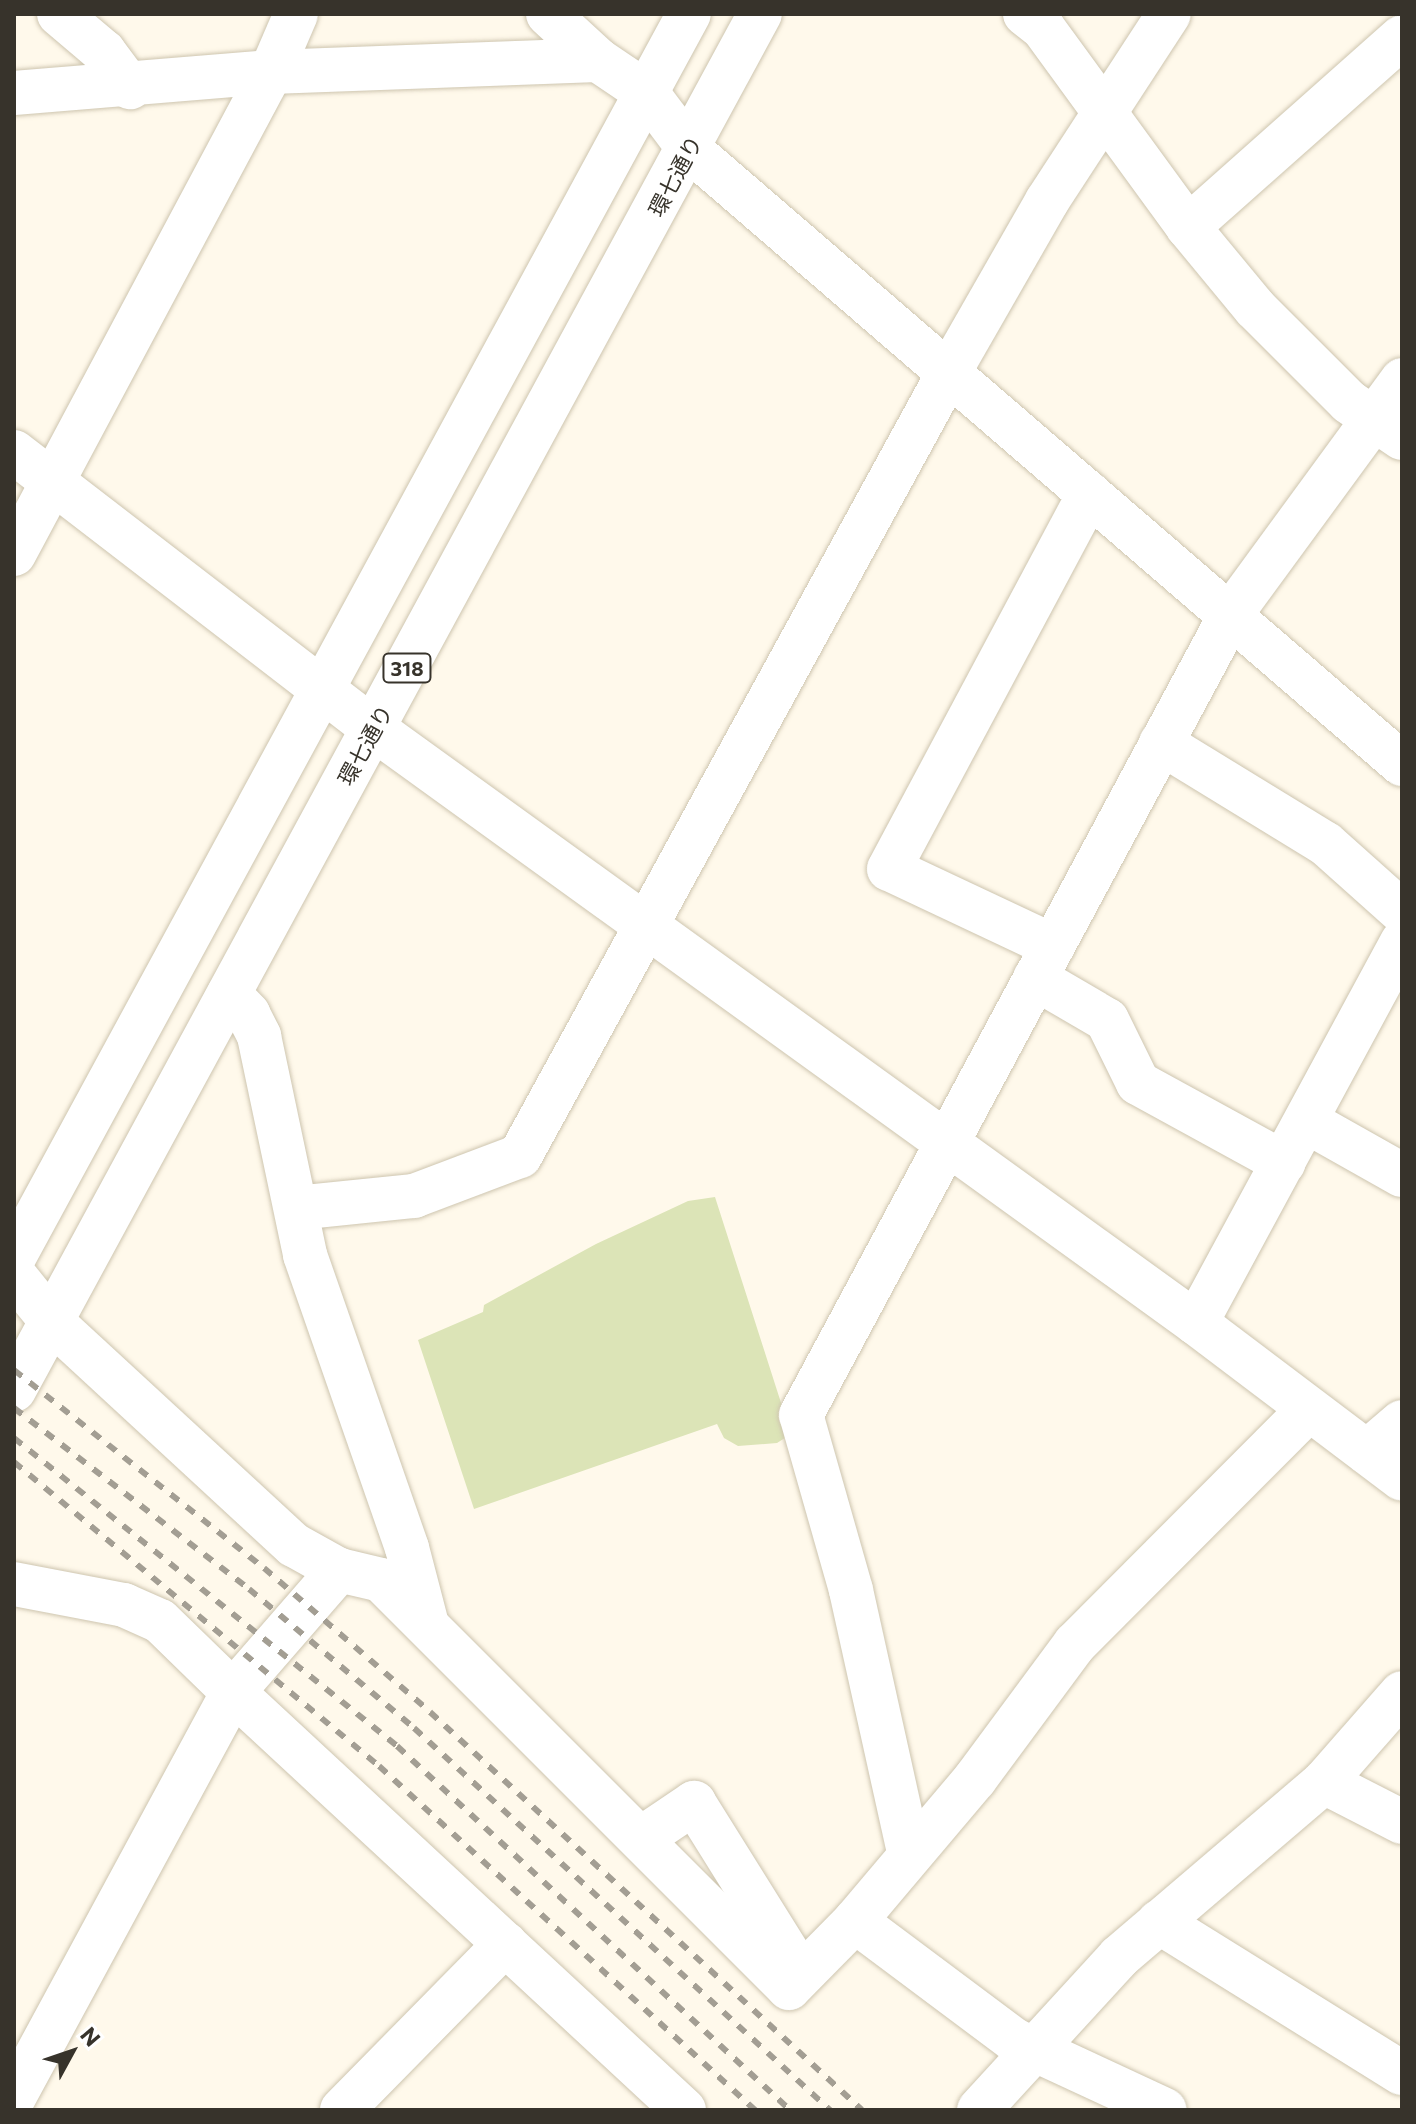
<!DOCTYPE html>
<html>
<head>
<meta charset="utf-8">
<style>
	body { margin:0 }
	#map { position:relative; width:1416px; height:2124px; overflow:hidden; background:#fff9eb; font-family:Commissioner,"Noto Sans JP",sans-serif }
	div>[style] { position:absolute }
	.green>* { inset:0; background:#dce4b7 }
	.roads { filter:drop-shadow(0 0 2px #cec5af) drop-shadow(0 0 2px #cec5af) }
	.minor>* { height:44px; margin:-22px; padding:0 22px; transform-origin:22px; border-radius:22px; background:#fff }
	.major>* { height:44px; margin:-22px; padding:0 22px; transform-origin:22px; border-radius:22px; background:#fff }
	.rail>* { height:6px; margin-top:-3px; transform-origin:0; background:repeating-linear-gradient(90deg,#a39e93 0 10px,transparent 0 20px) }
	span { translate:-50% -50%; white-space:nowrap; text-align:center; line-height:1.15; -webkit-text-stroke:8px #fff; paint-order:stroke }
	.shield-label span { padding:2px 6px; background:#fff; border:2px solid; border-radius:6px; -webkit-text-stroke-width:0 }
	.shield-label { font-size:20px; color:#37332b; font-weight:700 }
	.street-label { font-size:22px; color:#37332b }
	.frame { position:absolute; inset:0; border:16px solid #37332b; pointer-events:none }
	.north { position:absolute; left:32px; top:2012px; width:80px; height:80px; -webkit-text-stroke:6px #fff; paint-order:stroke; rotate:50deg; font-size:22px; font-weight:700; line-height:32px; text-align:center; color:#37332b }
	.north::after { content:''; display:block; margin:auto; width:28px; height:36px; background:#37332b; clip-path:polygon(50% 0,100% 100%,50% 72%,0 100%) }
</style>
</head>
<body>
<div id="map">
	<div class="green">
		<i style="clip-path:polygon(715px 1197px,791px 1434px,777px 1443px,738px 1446px,724px 1438px,717px 1424px,474px 1509px,418px 1340px,483px 1312px,484px 1305px,596px 1244px,688px 1201px)"></i>
	</div>
	<div class="roads">
		<div class="minor">
			<i style="left:59px;top:14px;width:59px;rotate:40.2deg"></i>
			<i style="left:104px;top:52px;width:44px;rotate:53.4deg"></i>
			<i style="left:548px;top:14px;width:68px;rotate:42.6deg"></i>
			<i style="left:1025px;top:14px;width:23px;rotate:38deg"></i>
			<i style="left:1043px;top:28px;width:246px;rotate:53.9deg"></i>
			<i style="left:1188px;top:227px;width:105px;rotate:50.4deg"></i>
			<i style="left:1255px;top:308px;width:133px;rotate:45deg"></i>
			<i style="left:1349px;top:402px;width:64px;rotate:34.2deg"></i>
			<i style="left:14px;top:93px;width:258px;rotate:-4.7deg"></i>
			<i style="left:271px;top:72px;width:327px;rotate:-2.1deg"></i>
			<i style="left:598px;top:60px;width:59px;rotate:34deg"></i>
			<i style="left:647px;top:93px;width:70px;rotate:53.1deg"></i>
			<i style="left:689px;top:149px;width:942px;rotate:40.78deg"></i>
			<i style="left:1188px;top:227px;width:286px;rotate:-41.6deg"></i>
			<i style="left:14px;top:452px;width:454px;rotate:37.6deg"></i>
			<i style="left:374px;top:729px;width:1014px;rotate:35.85deg"></i>
			<i style="left:1196px;top:1323px;width:258px;rotate:37.1deg"></i>
			<i style="left:14px;top:554px;width:546px;rotate:-61.93deg"></i>
			<i style="left:271px;top:72px;width:63px;rotate:-66.7deg"></i>
			<i style="left:1161px;top:743px;width:193px;rotate:31.5deg"></i>
			<i style="left:1326px;top:844px;width:102px;rotate:41.8deg"></i>
			<i style="left:1053px;top:946px;width:181px;rotate:-154.8deg"></i>
			<i style="left:889px;top:869px;width:425px;rotate:-61.9deg"></i>
			<i style="left:1035px;top:978px;width:83px;rotate:30.3deg"></i>
			<i style="left:1107px;top:1020px;width:70px;rotate:63.8deg"></i>
			<i style="left:1138px;top:1083px;width:166px;rotate:28.7deg"></i>
			<i style="left:229px;top:994px;width:28px;rotate:46deg"></i>
			<i style="left:248px;top:1014px;width:25px;rotate:63deg"></i>
			<i style="left:259px;top:1036px;width:224px;rotate:78.1deg"></i>
			<i style="left:305px;top:1255px;width:310px;rotate:70.8deg"></i>
			<i style="left:407px;top:1548px;width:75px;rotate:75.4deg"></i>
			<i style="left:1306px;top:1121px;width:110px;rotate:29.4deg"></i>
			<i style="left:296px;top:1208px;width:119px;rotate:-5.8deg"></i>
			<i style="left:414px;top:1196px;width:113px;rotate:-20.7deg"></i>
			<i style="left:520px;top:1156px;width:891px;rotate:-61.31deg"></i>
			<i style="left:948px;top:374px;width:199px;rotate:-60.2deg"></i>
			<i style="left:1047px;top:201px;width:223px;rotate:-56.9deg"></i>
			<i style="left:14px;top:1275px;width:60px;rotate:51deg"></i>
			<i style="left:52px;top:1322px;width:329px;rotate:42.7deg"></i>
			<i style="left:294px;top:1545px;width:51px;rotate:29.1deg"></i>
			<i style="left:339px;top:1570px;width:43px;rotate:13.4deg"></i>
			<i style="left:381px;top:1580px;width:577px;rotate:45deg"></i>
			<i style="left:789px;top:1988px;width:94px;rotate:-45.4deg"></i>
			<i style="left:855px;top:1921px;width:186px;rotate:-49.8deg"></i>
			<i style="left:975px;top:1779px;width:168px;rotate:-53.5deg"></i>
			<i style="left:1075px;top:1644px;width:330px;rotate:-45.1deg"></i>
			<i style="left:1196px;top:1323px;width:433px;rotate:-61.6deg"></i>
			<i style="left:1367px;top:1452px;width:46px;rotate:-40.6deg"></i>
			<i style="left:14px;top:1584px;width:112px;rotate:10.8deg"></i>
			<i style="left:124px;top:1605px;width:39px;rotate:24deg"></i>
			<i style="left:160px;top:1621px;width:102px;rotate:44.2deg"></i>
			<i style="left:233px;top:1692px;width:162px;rotate:-49deg"></i>
			<i style="left:1324px;top:1782px;width:88px;rotate:27.1deg"></i>
			<i style="left:642px;top:1838px;width:63px;rotate:-33.9deg"></i>
			<i style="left:694px;top:1803px;width:202px;rotate:58deg"></i>
			<i style="left:909px;top:1852px;width:268px;rotate:-102.5deg"></i>
			<i style="left:851px;top:1590px;width:182px;rotate:-105.9deg"></i>
			<i style="left:801px;top:1415px;width:909px;rotate:-61.77deg"></i>
			<i style="left:1231px;top:614px;width:290px;rotate:-53.8deg"></i>
			<i style="left:855px;top:1921px;width:199px;rotate:36.8deg"></i>
			<i style="left:1014px;top:2040px;width:166px;rotate:24.9deg"></i>
			<i style="left:1159px;top:1922px;width:286px;rotate:31.9deg"></i>
			<i style="left:14px;top:2097px;width:460px;rotate:-61.6deg"></i>
			<i style="left:233px;top:1692px;width:615px;rotate:42.83deg"></i>
			<i style="left:342px;top:2110px;width:233px;rotate:-45.5deg"></i>
			<i style="left:979px;top:2110px;width:207px;rotate:-47.5deg"></i>
			<i style="left:1119px;top:1957px;width:270px;rotate:-40.5deg"></i>
			<i style="left:1324px;top:1782px;width:118px;rotate:-48.8deg"></i>
		</div>
		<div class="major">
			<i style="left:14px;top:1257px;width:1414px;rotate:-61.5deg"></i>
			<i style="left:14px;top:1390px;width:1565px;rotate:-61.54deg"></i>
		</div>
	</div>
	<div class="rail">
		<i style="left:14px;top:1370px;width:319px;rotate:38.4deg"></i>
		<i style="left:264px;top:1568px;width:220px;rotate:40.9deg"></i>
		<i style="left:430px;top:1712px;width:587px;rotate:42.65deg"></i>
		<i style="left:14px;top:1408px;width:297px;rotate:37.6deg"></i>
		<i style="left:249px;top:1589px;width:216px;rotate:40.1deg"></i>
		<i style="left:414px;top:1728px;width:565px;rotate:42.56deg"></i>
		<i style="left:14px;top:1438px;width:491px;rotate:38.8deg"></i>
		<i style="left:397px;top:1746px;width:536px;rotate:42.81deg"></i>
		<i style="left:14px;top:1462px;width:475px;rotate:39.8deg"></i>
		<i style="left:379px;top:1766px;width:510px;rotate:42.46deg"></i>
	</div>
	<div class="shield-label">
		<span style="left:407px;top:668px">318</span>
	</div>
	<div class="street-label">
		<span style="left:675px;top:176px;rotate:-62deg">環七通り</span>
		<span style="left:365px;top:745px;rotate:-61deg">環七通り</span>
	</div>
	<div class="frame"></div>
	<div class="north">N</div>
</div>
</body>
</html>
